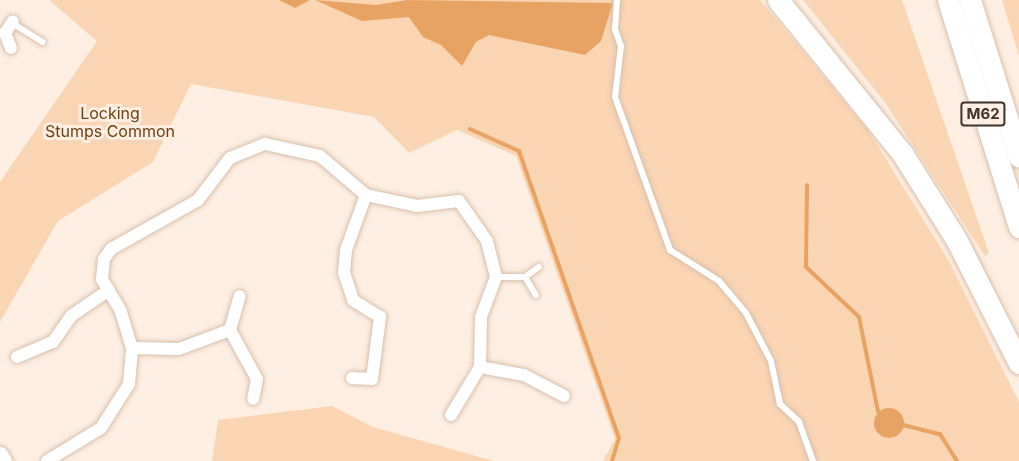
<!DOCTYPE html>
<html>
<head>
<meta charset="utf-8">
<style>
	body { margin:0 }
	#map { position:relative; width:1019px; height:461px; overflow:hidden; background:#feefe2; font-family:Inter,sans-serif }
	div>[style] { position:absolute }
	.green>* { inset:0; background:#fad5b4 }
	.water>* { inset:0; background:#e8a362 }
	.round { border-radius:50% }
	.stream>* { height:4px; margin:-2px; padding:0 2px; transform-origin:2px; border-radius:2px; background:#e8a362 }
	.roads { filter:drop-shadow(0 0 2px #d8bfab) drop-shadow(0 0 2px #d8bfab) }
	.service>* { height:6px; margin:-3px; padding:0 3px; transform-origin:3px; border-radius:3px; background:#fff }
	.minor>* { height:12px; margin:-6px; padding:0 6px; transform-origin:6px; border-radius:6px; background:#fff }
	.tertiary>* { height:15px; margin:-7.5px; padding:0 7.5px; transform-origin:7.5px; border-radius:7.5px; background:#fff }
	.motorway>* { height:21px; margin:-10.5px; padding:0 10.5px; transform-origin:10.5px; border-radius:10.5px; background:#fff }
	span { translate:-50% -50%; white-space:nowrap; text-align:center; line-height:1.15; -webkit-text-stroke:6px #feefe2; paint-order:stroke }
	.shield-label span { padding:2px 4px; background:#feefe2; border:2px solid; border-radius:4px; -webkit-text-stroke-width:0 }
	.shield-label { font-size:15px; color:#3d332b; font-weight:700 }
	.park-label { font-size:16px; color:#6e410f }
</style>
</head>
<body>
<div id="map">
	<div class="green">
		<i style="clip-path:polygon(49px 0,760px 0,868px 130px,949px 261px,1019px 402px,1019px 461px,603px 461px,615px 439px,516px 156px,457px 130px,409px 153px,374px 117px,191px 84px,153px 162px,58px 221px,0 322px,0 182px,97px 41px)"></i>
		<i style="clip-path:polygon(803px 0,902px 0,989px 253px,985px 256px,886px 104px)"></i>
		<i style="clip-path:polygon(1002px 0,1019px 0,1019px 56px)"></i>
		<i style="clip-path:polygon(332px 406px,373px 427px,494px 461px,212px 461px,218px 420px)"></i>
	</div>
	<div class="water">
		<i style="clip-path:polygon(279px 0,310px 0,295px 8px)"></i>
		<i style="clip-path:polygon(315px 0,376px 5px,407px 0,613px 3px,601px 41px,585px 55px,489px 35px,476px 42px,462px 66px,441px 45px,423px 37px,409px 17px,362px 21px)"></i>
		<i class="round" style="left:874px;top:408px;width:30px;height:30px"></i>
	</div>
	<div class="stream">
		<i style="left:470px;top:129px;width:54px;rotate:24.2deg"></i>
		<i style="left:519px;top:151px;width:304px;rotate:70.8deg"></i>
		<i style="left:619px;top:438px;width:24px;rotate:107deg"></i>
		<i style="left:807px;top:185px;width:82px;rotate:90.7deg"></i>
		<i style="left:806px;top:267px;width:73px;rotate:43.3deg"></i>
		<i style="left:859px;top:317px;width:96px;rotate:78.6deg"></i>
		<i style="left:903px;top:425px;width:38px;rotate:14deg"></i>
		<i style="left:940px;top:434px;width:32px;rotate:58deg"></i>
	</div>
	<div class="roads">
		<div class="service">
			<i style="left:617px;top:0;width:29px;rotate:94deg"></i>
			<i style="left:615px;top:29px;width:18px;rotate:71deg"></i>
			<i style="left:621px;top:46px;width:51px;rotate:96.7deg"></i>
			<i style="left:615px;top:97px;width:163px;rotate:70.2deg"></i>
			<i style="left:670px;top:250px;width:58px;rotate:32.3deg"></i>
			<i style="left:719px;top:281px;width:42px;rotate:49.8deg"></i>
			<i style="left:746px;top:313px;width:54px;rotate:62.5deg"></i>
			<i style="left:771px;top:361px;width:44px;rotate:78.2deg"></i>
			<i style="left:780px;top:404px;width:26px;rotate:43deg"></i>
			<i style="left:799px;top:422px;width:41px;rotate:70.3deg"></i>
			<i style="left:12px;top:23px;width:36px;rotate:32deg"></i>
			<i style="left:496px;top:277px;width:29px"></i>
			<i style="left:525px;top:277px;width:17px;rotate:-36deg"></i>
			<i style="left:525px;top:277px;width:21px;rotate:59deg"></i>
		</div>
		<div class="minor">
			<i style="left:11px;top:48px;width:16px;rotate:-112deg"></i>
			<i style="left:5px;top:33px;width:14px;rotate:-56deg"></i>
			<i style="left:230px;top:330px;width:35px;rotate:-74deg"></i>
			<i style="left:132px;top:348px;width:47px;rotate:1.2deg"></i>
			<i style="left:179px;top:349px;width:54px;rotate:-20.4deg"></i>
			<i style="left:230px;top:330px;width:56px;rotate:61.1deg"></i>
			<i style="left:257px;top:379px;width:20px;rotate:101deg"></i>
			<i style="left:17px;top:357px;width:39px;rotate:-23deg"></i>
			<i style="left:53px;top:342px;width:32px;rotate:-55deg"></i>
			<i style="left:71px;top:316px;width:46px;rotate:-34.4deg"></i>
			<i style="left:480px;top:367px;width:45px;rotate:10.3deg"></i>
			<i style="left:524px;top:375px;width:45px;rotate:27.7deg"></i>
			<i style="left:352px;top:378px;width:20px;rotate:3deg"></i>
			<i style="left:372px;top:379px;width:63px;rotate:-82.6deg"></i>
			<i style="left:380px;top:317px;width:32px;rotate:-148deg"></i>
			<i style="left:353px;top:300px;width:28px;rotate:-108deg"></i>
			<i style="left:344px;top:273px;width:23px;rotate:-85deg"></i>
			<i style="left:346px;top:250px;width:59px;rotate:-70deg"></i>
			<i style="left:47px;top:461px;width:63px;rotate:-31.4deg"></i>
			<i style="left:101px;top:428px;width:52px;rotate:-57.5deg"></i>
			<i style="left:129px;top:384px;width:36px;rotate:-85deg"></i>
			<i style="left:132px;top:348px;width:39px;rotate:-107deg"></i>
			<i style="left:121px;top:311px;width:37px;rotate:-121deg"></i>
			<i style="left:102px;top:279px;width:20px;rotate:-84deg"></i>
			<i style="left:104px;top:259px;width:12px;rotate:-55deg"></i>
			<i style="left:111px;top:249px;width:100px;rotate:-29.4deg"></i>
			<i style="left:198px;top:200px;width:53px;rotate:-52.7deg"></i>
			<i style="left:230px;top:158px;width:38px;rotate:-22deg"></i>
			<i style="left:265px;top:144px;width:56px;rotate:12.3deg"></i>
			<i style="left:320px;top:156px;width:60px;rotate:40.3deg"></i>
			<i style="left:366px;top:195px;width:52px;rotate:12.2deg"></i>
			<i style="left:417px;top:206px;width:42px;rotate:-6.8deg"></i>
			<i style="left:459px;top:201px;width:49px;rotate:55deg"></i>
			<i style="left:487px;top:241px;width:37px;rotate:76deg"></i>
			<i style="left:496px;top:277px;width:43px;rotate:110.6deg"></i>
			<i style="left:481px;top:317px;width:50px;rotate:91.1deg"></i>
			<i style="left:480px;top:367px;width:56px;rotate:121.1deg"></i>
		</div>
		<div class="tertiary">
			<i style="left:0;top:454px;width:8px;rotate:60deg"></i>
		</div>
		<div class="motorway">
			<i style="left:778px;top:0;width:197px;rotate:51deg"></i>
			<i style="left:902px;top:153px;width:102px;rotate:57.9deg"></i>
			<i style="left:956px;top:239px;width:139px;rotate:63.1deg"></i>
			<i style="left:948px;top:0;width:238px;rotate:72.6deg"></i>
			<i style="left:970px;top:0;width:164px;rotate:72.6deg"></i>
		</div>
	</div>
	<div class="shield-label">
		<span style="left:983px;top:114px">M62</span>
	</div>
	<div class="park-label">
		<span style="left:110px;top:122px">Locking<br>Stumps Common</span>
	</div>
</div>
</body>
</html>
